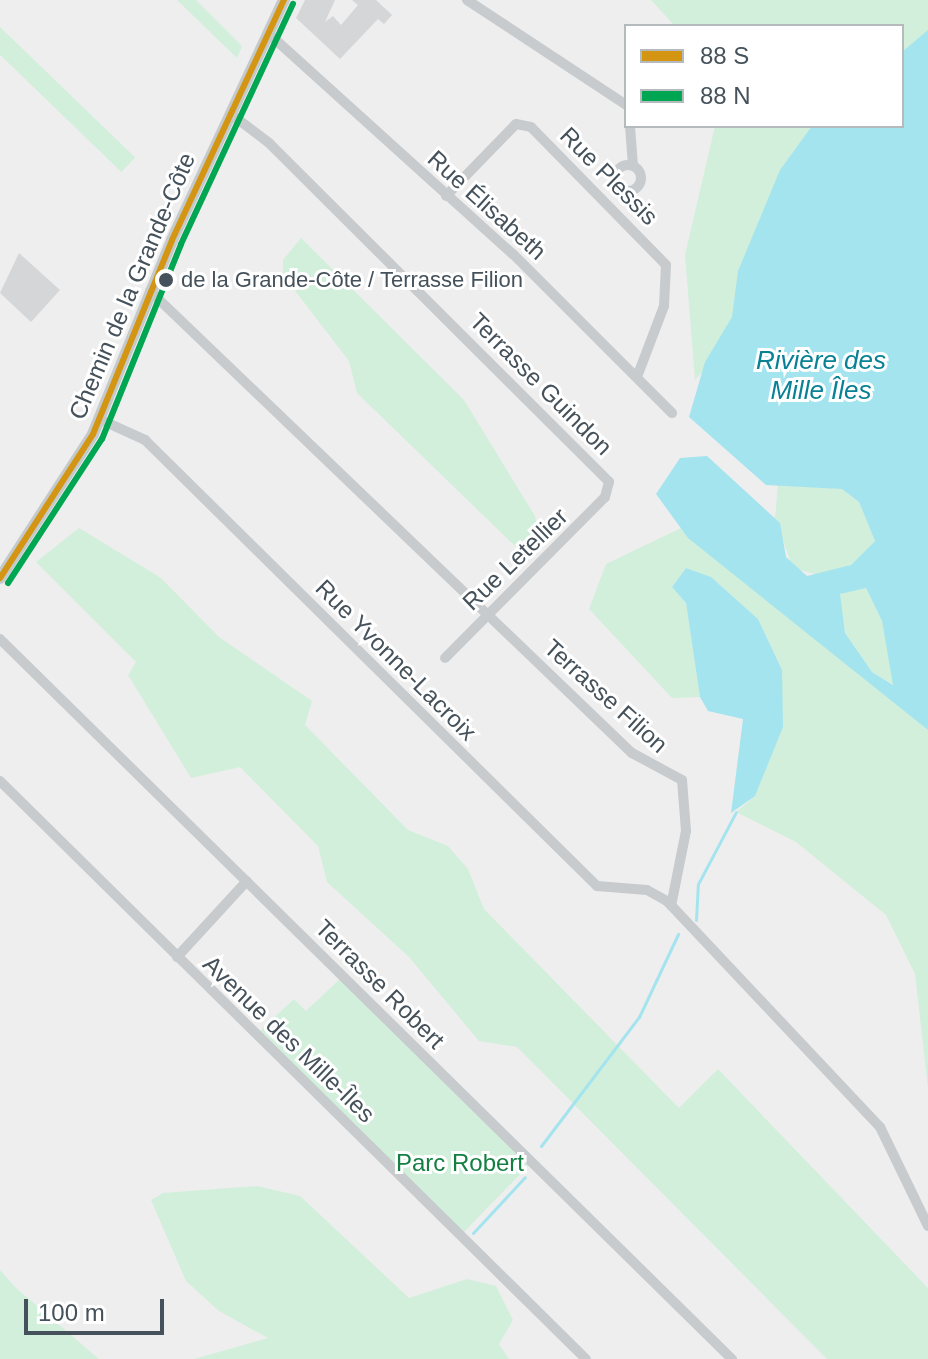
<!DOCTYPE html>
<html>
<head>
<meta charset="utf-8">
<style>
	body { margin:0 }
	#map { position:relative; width:928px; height:1359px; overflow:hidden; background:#efeeee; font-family:Arial,sans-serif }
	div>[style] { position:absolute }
	.green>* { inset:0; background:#d1efdb; transform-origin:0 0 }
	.water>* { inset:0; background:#a4e4ef }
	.stream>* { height:3px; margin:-1.5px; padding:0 1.5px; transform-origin:1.5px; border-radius:1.5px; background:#a4e4ef }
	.building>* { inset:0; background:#d5d6d7 }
	.minor>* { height:10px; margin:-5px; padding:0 5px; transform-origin:5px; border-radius:5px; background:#c8cbcd }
	.minor>.ring { margin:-5px; padding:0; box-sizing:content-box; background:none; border:10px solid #c8cbcd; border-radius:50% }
	.major>* { height:12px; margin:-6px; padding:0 6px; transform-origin:6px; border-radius:6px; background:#c4c9cb }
	.bus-1>* { height:6px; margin:-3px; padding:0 3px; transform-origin:3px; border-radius:3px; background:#d39512 }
	.bus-2>* { height:6px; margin:-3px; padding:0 3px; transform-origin:3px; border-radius:3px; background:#00a651 }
	.dots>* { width:22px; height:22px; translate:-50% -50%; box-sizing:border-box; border:4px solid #fff; border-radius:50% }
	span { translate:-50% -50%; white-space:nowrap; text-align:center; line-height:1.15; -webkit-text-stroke:6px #fff; paint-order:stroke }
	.bus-label { font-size:22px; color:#45525b }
	.left { translate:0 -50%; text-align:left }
	.street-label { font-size:24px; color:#45525b }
	.park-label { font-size:24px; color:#137f42 }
	.water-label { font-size:26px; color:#088195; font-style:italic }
	.legend { position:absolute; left:624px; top:24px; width:280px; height:104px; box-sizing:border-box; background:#fff; border:2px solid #b5babd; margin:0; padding:10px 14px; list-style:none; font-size:24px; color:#45525b }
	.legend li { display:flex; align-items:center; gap:16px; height:40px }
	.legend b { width:40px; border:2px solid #b5babd }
	.scale { position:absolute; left:24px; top:1299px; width:140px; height:36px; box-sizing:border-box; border:4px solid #45525b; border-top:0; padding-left:10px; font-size:24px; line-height:28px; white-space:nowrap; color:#45525b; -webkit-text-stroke:6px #fff; paint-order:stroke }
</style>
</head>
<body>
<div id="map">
	<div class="green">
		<i style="clip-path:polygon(177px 0,196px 0,242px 46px,237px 58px)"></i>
		<i style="clip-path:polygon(651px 0,928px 0,928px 57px,902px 82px,902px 26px,675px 26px)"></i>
		<i style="left:0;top:27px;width:188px;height:20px;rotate:44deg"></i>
		<i style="clip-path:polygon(715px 126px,840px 126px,739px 332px,695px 380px,685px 255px)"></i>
		<i style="clip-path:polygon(301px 238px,464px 400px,535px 516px,538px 532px,525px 547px,517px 548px,357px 393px,349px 361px,283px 275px,283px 260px)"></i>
		<i style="clip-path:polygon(778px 483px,842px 489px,859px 502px,875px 541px,851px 565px,822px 576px,793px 568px,775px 519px)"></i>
		<i style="clip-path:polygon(79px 528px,161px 578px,219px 637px,312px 701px,305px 725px,408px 830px,448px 846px,468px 869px,484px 909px,679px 1108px,718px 1069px,928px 1288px,928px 1359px,827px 1359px,517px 1047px,479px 1041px,409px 957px,327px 882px,318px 846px,240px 767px,191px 778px,128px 675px,136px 662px,36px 562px)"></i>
		<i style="clip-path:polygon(681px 528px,928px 730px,928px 1088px,915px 974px,886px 915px,796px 842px,736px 812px,755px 796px,782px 670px,758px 619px,711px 577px,686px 568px,672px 587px,686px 603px,700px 697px,672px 698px,589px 609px,606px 564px)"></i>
		<i style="clip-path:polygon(866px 588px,882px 621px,894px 685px,872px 672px,845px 633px,839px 593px)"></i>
		<i style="clip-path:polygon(340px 979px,530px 1164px,463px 1233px,259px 1032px,294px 999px,306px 1011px)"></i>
		<i style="clip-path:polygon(257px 1186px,300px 1196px,409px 1298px,467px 1279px,496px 1286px,513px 1320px,499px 1344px,509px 1359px,194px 1359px,268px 1338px,219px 1311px,186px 1281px,151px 1200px,163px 1193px)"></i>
		<i style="clip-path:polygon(0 1270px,16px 1288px,99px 1359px,0 1359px)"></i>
	</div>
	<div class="water">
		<i style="clip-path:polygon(evenodd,928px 30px,928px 730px,688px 538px,656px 494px,680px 458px,707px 456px,780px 523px,786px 557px,807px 576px,851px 565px,875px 541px,859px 502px,842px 489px,766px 485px,689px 417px,705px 362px,732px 317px,738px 271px,780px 170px,812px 126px,902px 126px,902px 52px,928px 30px,866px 588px,882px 621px,893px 685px,872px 672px,845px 633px,840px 594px,866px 588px)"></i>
		<i style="clip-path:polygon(686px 568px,711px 577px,758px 619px,782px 670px,783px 727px,755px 796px,731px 813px,743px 719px,708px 711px,700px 697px,686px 603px,672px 587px)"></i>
	</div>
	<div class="stream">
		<i style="left:696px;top:920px;width:36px;rotate:-87deg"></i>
		<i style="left:698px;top:884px;width:81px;rotate:-62.2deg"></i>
		<i style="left:541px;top:1146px;width:162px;rotate:-52.8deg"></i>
		<i style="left:639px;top:1017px;width:92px;rotate:-64.8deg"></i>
		<i style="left:473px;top:1233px;width:76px;rotate:-47.1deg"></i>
	</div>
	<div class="building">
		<i style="clip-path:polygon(305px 0,335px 0,325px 22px,333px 16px,341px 25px,358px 5px,352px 0,376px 0,392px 15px,384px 24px,378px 19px,340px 59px,296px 18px)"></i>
		<i style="clip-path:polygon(19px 253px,60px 290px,31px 322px,0 293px)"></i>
	</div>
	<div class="minor">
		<i style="left:467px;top:0;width:191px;rotate:33.4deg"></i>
		<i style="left:268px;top:33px;width:330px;rotate:42.1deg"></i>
		<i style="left:513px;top:254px;width:225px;rotate:45deg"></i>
		<i style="left:231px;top:114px;width:48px;rotate:37.3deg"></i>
		<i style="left:269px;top:143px;width:480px;rotate:44.9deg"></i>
		<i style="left:609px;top:482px;width:16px;rotate:105deg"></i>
		<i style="left:605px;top:497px;width:227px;rotate:134.8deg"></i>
		<i style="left:630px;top:126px;width:40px;rotate:85.7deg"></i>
		<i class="ring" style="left:615px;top:165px;width:16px;height:16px"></i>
		<i style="left:446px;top:196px;width:100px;rotate:-45.8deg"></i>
		<i style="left:516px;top:124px;width:15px;rotate:11deg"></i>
		<i style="left:531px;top:127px;width:193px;rotate:45.6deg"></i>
		<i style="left:666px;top:265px;width:41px;rotate:92.8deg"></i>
		<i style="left:664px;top:306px;width:76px;rotate:110.8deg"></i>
		<i style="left:150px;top:291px;width:668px;rotate:43.79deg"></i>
		<i style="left:632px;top:753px;width:57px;rotate:28.4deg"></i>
		<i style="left:682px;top:780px;width:51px;rotate:85.5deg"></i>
		<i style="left:686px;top:831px;width:76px;rotate:101.3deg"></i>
		<i style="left:99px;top:419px;width:51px;rotate:24.5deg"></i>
		<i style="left:145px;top:440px;width:635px;rotate:44.62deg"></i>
		<i style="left:597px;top:886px;width:50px;rotate:4.6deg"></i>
		<i style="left:647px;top:890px;width:23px;rotate:29deg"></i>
		<i style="left:667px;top:901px;width:311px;rotate:46.7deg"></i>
		<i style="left:880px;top:1127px;width:110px;rotate:64.1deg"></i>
		<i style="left:0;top:639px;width:1027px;rotate:44.53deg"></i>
		<i style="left:0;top:781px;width:823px;rotate:44.61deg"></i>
		<i style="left:177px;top:957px;width:103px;rotate:-47.4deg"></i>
	</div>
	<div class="major">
		<i style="left:0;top:578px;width:171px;rotate:-57.1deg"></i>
		<i style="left:93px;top:434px;width:209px;rotate:-67.8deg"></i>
		<i style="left:172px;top:240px;width:265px;rotate:-65deg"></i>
	</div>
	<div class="bus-1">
		<i style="left:0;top:578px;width:171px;rotate:-57.1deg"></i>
		<i style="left:93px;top:434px;width:209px;rotate:-67.8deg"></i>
		<i style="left:172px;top:240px;width:265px;rotate:-65deg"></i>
	</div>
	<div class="bus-2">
		<i style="left:8px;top:583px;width:172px;rotate:-56.9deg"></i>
		<i style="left:102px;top:439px;width:210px;rotate:-67.9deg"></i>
		<i style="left:181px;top:244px;width:265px;rotate:-65deg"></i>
	</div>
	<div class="dots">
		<i style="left:166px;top:280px;background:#45525b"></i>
	</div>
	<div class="bus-label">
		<span class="left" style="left:181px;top:280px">de la Grande-Côte / Terrasse Filion</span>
	</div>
	<div class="street-label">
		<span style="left:609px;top:176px;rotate:45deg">Rue Plessis</span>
		<span style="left:487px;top:205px;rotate:42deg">Rue Élisabeth</span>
		<span style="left:132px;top:286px;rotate:-67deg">Chemin de la Grande-Côte</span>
		<span style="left:541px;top:384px;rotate:45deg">Terrasse Guindon</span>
		<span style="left:515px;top:559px;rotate:-44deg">Rue Letellier</span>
		<span style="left:396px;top:660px;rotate:45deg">Rue Yvonne-Lacroix</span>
		<span style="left:606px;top:696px;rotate:42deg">Terrasse Filion</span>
		<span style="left:380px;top:984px;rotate:45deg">Terrasse Robert</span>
		<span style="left:289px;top:1039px;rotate:44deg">Avenue des Mille-Îles</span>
	</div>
	<div class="park-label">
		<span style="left:460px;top:1163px">Parc Robert</span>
	</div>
	<div class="water-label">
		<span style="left:821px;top:376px">Rivière des<br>Mille Îles</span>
	</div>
	<ul class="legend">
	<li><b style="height:10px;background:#d39512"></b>88 S</li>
	<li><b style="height:10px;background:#00a651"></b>88 N</li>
	</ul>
	<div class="scale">100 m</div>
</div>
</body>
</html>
